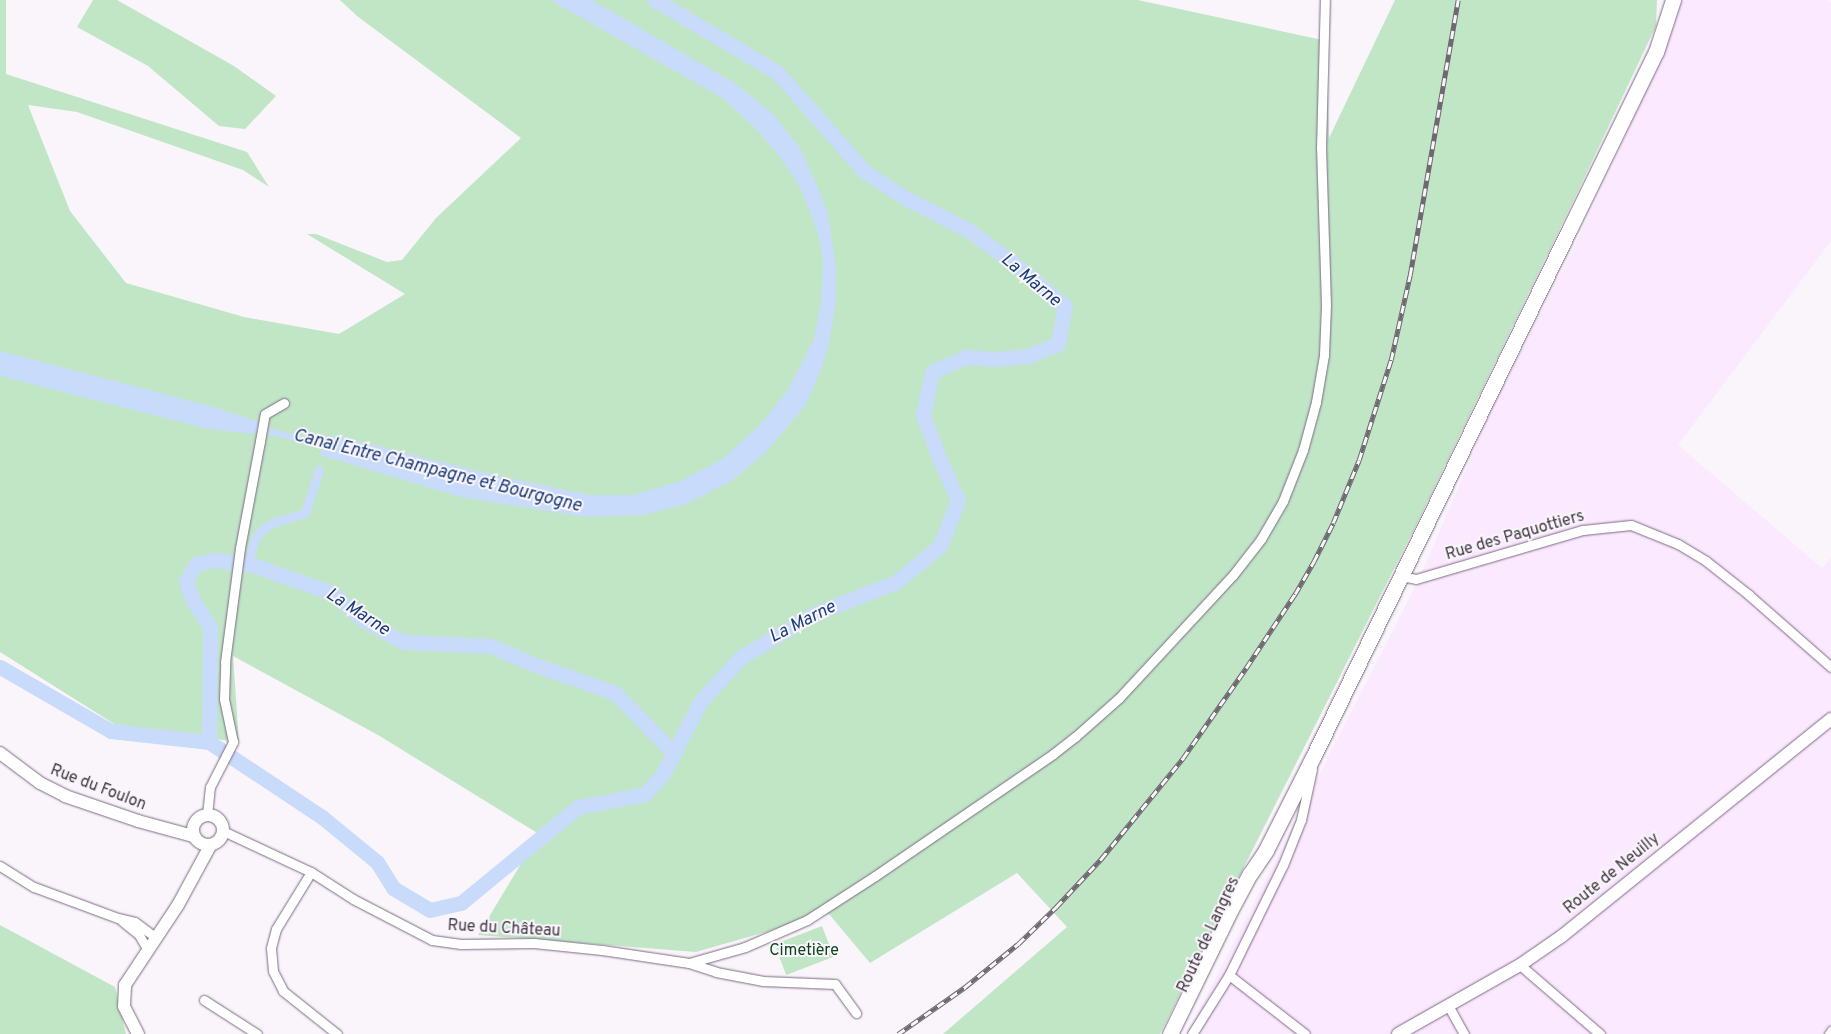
<!DOCTYPE html>
<html>
<head>
<meta charset="utf-8">
<style>
	body { margin:0 }
	#map { position:relative; width:1831px; height:1034px; overflow:hidden; background:#faf5fb; font-family:Overpass,sans-serif }
	div>[style] { position:absolute }
	.built>* { inset:0; background:#fbe9ff }
	.green>* { inset:0; background:#c0e6c6; transform-origin:0 0 }
	.water>* { inset:0; background:#c8dbfa }
	.canal>* { height:9px; margin:-4.5px; padding:0 4.5px; transform-origin:4.5px; border-radius:4.5px; background:#c8dbfa }
	.river>* { height:15px; margin:-7.5px; padding:0 7.5px; transform-origin:7.5px; border-radius:7.5px; background:#c8dbfa }
	.roads { filter:drop-shadow(0 0 1px #7e6983) drop-shadow(0 0 1px #7e6983) }
	.street>* { height:9px; margin:-4.5px; padding:0 4.5px; transform-origin:4.5px; border-radius:4.5px; background:#fff }
	.secondary>* { height:12px; margin:-6px; padding:0 6px; transform-origin:6px; border-radius:6px; background:#fff }
	.secondary>.ring { margin:-6px; padding:0; box-sizing:content-box; background:none; border:12px solid #fff; border-radius:50% }
	.primary>* { height:15px; margin:-7.5px; padding:0 7.5px; transform-origin:7.5px; border-radius:7.5px; background:#fff }
	.rail>* { height:4.5px; margin-top:-2.25px; transform-origin:0; background:repeating-linear-gradient(90deg,#faf5fb 0 8px,#6f6771 0 16px); box-sizing:border-box; border-block:1px solid #6f6771 }
	span { translate:-50% -50%; white-space:nowrap; text-align:center; line-height:1.15; -webkit-text-stroke:4px #faf5fb; paint-order:stroke }
	.street-label { font-size:16px; color:#413743 }
	.park-label { font-size:16px; color:#0a441d }
	.water-label { font-size:18px; color:#193d78; font-style:italic }
</style>
</head>
<body>
<div id="map">
	<div class="built">
		<i style="clip-path:polygon(1683px 0,1828px 0,1831px 3px,1831px 241px,1678px 445px,1822px 568px,1831px 558px,1831px 1034px,1187px 1034px,1420px 577px,1491px 411px,1576px 243px,1623px 142px)"></i>
	</div>
	<div class="green">
		<i style="clip-path:polygon(0 0,6px 0,6px 74px,247px 152px,269px 187px,243px 170px,77px 112px,28px 105px,70px 211px,126px 283px,244px 317px,339px 334px,405px 294px,307px 234px,316px 234px,387px 262px,402px 260px,436px 218px,521px 138px,357px 16px,340px 0,1138px 0,1327px 41px,1329px 138px,1395px 0,1657px 0,1656px 26px,1576px 195px,1420px 517px,1160px 1034px,943px 1034px,1067px 927px,1017px 873px,870px 963px,829px 914px,696px 952px,478px 935px,539px 834px,378px 735px,233px 656px,239px 742px,119px 727px,0 652px)"></i>
		<i style="clip-path:polygon(93px 0,117px 0,234px 66px,276px 96px,245px 129px,219px 126px,148px 66px,77px 27px)"></i>
		<i style="clip-path:polygon(0 925px,115px 987px,126px 1034px,0 1034px)"></i>
		<i style="left:822px;top:926px;width:33px;height:51px;rotate:69deg"></i>
	</div>
	<div class="water">
		<i style="clip-path:polygon(550px 0,592px 0,736px 84px,772px 113px,800px 148px,821px 195px,828px 214px,836px 268px,836px 302px,829px 343px,821px 370px,805px 406px,765px 453px,733px 480px,687px 504px,643px 515px,585px 517px,461px 497px,320px 455px,322px 448px,256px 431px,255px 434px,208px 429px,0 376px,0 351px,214px 407px,257px 421px,259px 426px,324px 441px,325px 435px,349px 439px,503px 477px,590px 495px,634px 495px,678px 482px,721px 460px,760px 425px,788px 390px,814px 339px,821px 302px,823px 265px,820px 240px,811px 214px,798px 184px,781px 158px,755px 128px,724px 99px)"></i>
	</div>
	<div class="canal">
		<i style="left:247px;top:565px;width:28px;rotate:-73deg"></i>
		<i style="left:255px;top:538px;width:11px;rotate:-49deg"></i>
		<i style="left:262px;top:530px;width:12px;rotate:-35deg"></i>
		<i style="left:272px;top:523px;width:34px;rotate:-17deg"></i>
		<i style="left:305px;top:513px;width:45px;rotate:-72deg"></i>
	</div>
	<div class="river">
		<i style="left:0;top:667px;width:128px;rotate:30deg"></i>
		<i style="left:111px;top:731px;width:99px;rotate:6.4deg"></i>
		<i style="left:209px;top:742px;width:115px;rotate:-89.5deg"></i>
		<i style="left:210px;top:627px;width:31px;rotate:-123deg"></i>
		<i style="left:193px;top:601px;width:22px;rotate:-108deg"></i>
		<i style="left:186px;top:580px;width:19px;rotate:-58deg"></i>
		<i style="left:196px;top:564px;width:18px;rotate:-13deg"></i>
		<i style="left:214px;top:560px;width:42px;rotate:8.1deg"></i>
		<i style="left:256px;top:566px;width:81px;rotate:19.6deg"></i>
		<i style="left:332px;top:593px;width:40px;rotate:41deg"></i>
		<i style="left:362px;top:619px;width:47px;rotate:29.3deg"></i>
		<i style="left:403px;top:642px;width:88px;rotate:2.6deg"></i>
		<i style="left:491px;top:646px;width:46px;rotate:23.2deg"></i>
		<i style="left:533px;top:664px;width:87px;rotate:19.5deg"></i>
		<i style="left:615px;top:693px;width:84px;rotate:45.5deg"></i>
		<i style="left:674px;top:753px;width:57px;rotate:-63deg"></i>
		<i style="left:700px;top:702px;width:61px;rotate:-47.7deg"></i>
		<i style="left:741px;top:657px;width:85px;rotate:-30.5deg"></i>
		<i style="left:814px;top:614px;width:88px;rotate:-21.3deg"></i>
		<i style="left:896px;top:582px;width:57px;rotate:-39.3deg"></i>
		<i style="left:940px;top:546px;width:49px;rotate:-68.6deg"></i>
		<i style="left:958px;top:500px;width:49px;rotate:-114deg"></i>
		<i style="left:938px;top:455px;width:43px;rotate:-110.6deg"></i>
		<i style="left:923px;top:415px;width:44px;rotate:-78.2deg"></i>
		<i style="left:932px;top:372px;width:36px;rotate:-24deg"></i>
		<i style="left:965px;top:357px;width:29px;rotate:4deg"></i>
		<i style="left:994px;top:359px;width:34px;rotate:-5deg"></i>
		<i style="left:1028px;top:356px;width:32px;rotate:-22deg"></i>
		<i style="left:1058px;top:344px;width:39px;rotate:-80deg"></i>
		<i style="left:1065px;top:306px;width:59px;rotate:-139.8deg"></i>
		<i style="left:1020px;top:268px;width:64px;rotate:-143.8deg"></i>
		<i style="left:968px;top:230px;width:74px;rotate:-152.7deg"></i>
		<i style="left:902px;top:196px;width:45px;rotate:-146.7deg"></i>
		<i style="left:864px;top:171px;width:132px;rotate:-131.3deg"></i>
		<i style="left:777px;top:72px;width:142px;rotate:-149.5deg"></i>
		<i style="left:209px;top:742px;width:136px;rotate:33.6deg"></i>
		<i style="left:322px;top:817px;width:71px;rotate:39.3deg"></i>
		<i style="left:377px;top:862px;width:31px;rotate:58deg"></i>
		<i style="left:393px;top:888px;width:43px;rotate:30.7deg"></i>
		<i style="left:430px;top:910px;width:32px;rotate:-13deg"></i>
		<i style="left:461px;top:903px;width:151px;rotate:-39.4deg"></i>
		<i style="left:578px;top:807px;width:68px;rotate:-11deg"></i>
		<i style="left:645px;top:794px;width:25px;rotate:-48deg"></i>
		<i style="left:662px;top:775px;width:25px;rotate:-61deg"></i>
	</div>
	<div class="roads">
		<div class="street">
			<i style="left:1401px;top:576px;width:15px;rotate:11deg"></i>
			<i style="left:1416px;top:579px;width:174px;rotate:-16.4deg"></i>
			<i style="left:1583px;top:530px;width:48px;rotate:-5.9deg"></i>
			<i style="left:1631px;top:525px;width:51px;rotate:22deg"></i>
			<i style="left:1678px;top:544px;width:33px;rotate:31deg"></i>
			<i style="left:1706px;top:561px;width:55px;rotate:38.3deg"></i>
			<i style="left:1749px;top:595px;width:109px;rotate:41.3deg"></i>
			<i style="left:207px;top:815px;width:28px;rotate:-84deg"></i>
			<i style="left:210px;top:787px;width:51px;rotate:-62.9deg"></i>
			<i style="left:233px;top:742px;width:44px;rotate:-101.8deg"></i>
			<i style="left:224px;top:699px;width:37px;rotate:-88deg"></i>
			<i style="left:225px;top:662px;width:115px;rotate:-82.5deg"></i>
			<i style="left:240px;top:548px;width:109px;rotate:-79.4deg"></i>
			<i style="left:260px;top:441px;width:27px;rotate:-80deg"></i>
			<i style="left:265px;top:414px;width:22px;rotate:-30deg"></i>
			<i style="left:223px;top:831px;width:97px;rotate:25deg"></i>
			<i style="left:311px;top:872px;width:50px;rotate:32.7deg"></i>
			<i style="left:353px;top:899px;width:89px;rotate:27.4deg"></i>
			<i style="left:432px;top:940px;width:29px;rotate:8deg"></i>
			<i style="left:461px;top:944px;width:73px;rotate:-0.8deg"></i>
			<i style="left:534px;top:943px;width:68px;rotate:5.9deg"></i>
			<i style="left:602px;top:950px;width:88px;rotate:8.5deg"></i>
			<i style="left:689px;top:963px;width:28px;rotate:18deg"></i>
			<i style="left:716px;top:972px;width:48px;rotate:10.8deg"></i>
			<i style="left:763px;top:981px;width:72px;rotate:2.4deg"></i>
			<i style="left:835px;top:984px;width:36px;rotate:54deg"></i>
			<i style="left:0;top:866px;width:40px;rotate:32deg"></i>
			<i style="left:34px;top:887px;width:90px;rotate:20.3deg"></i>
			<i style="left:118px;top:918px;width:17px;rotate:13deg"></i>
			<i style="left:135px;top:922px;width:26px;rotate:37deg"></i>
			<i style="left:311px;top:872px;width:67px;rotate:121.6deg"></i>
			<i style="left:276px;top:929px;width:20px;rotate:105deg"></i>
			<i style="left:271px;top:948px;width:23px;rotate:85deg"></i>
			<i style="left:273px;top:971px;width:22px;rotate:63deg"></i>
			<i style="left:283px;top:991px;width:69px;rotate:38.5deg"></i>
			<i style="left:122px;top:921px;width:22px;rotate:39deg"></i>
			<i style="left:139px;top:935px;width:17px;rotate:59deg"></i>
			<i style="left:689px;top:963px;width:58px;rotate:-15.9deg"></i>
			<i style="left:745px;top:947px;width:68px;rotate:-23.5deg"></i>
			<i style="left:807px;top:920px;width:81px;rotate:-32.9deg"></i>
			<i style="left:875px;top:876px;width:216px;rotate:-34.4deg"></i>
			<i style="left:1053px;top:754px;width:28px;rotate:-38deg"></i>
			<i style="left:1075px;top:737px;width:59px;rotate:-41.6deg"></i>
			<i style="left:1119px;top:698px;width:168px;rotate:-47.2deg"></i>
			<i style="left:1233px;top:575px;width:46px;rotate:-52.1deg"></i>
			<i style="left:1261px;top:539px;width:44px;rotate:-59.9deg"></i>
			<i style="left:1283px;top:501px;width:55px;rotate:-68.6deg"></i>
			<i style="left:1303px;top:450px;width:50px;rotate:-74.8deg"></i>
			<i style="left:1316px;top:402px;width:48px;rotate:-80.3deg"></i>
			<i style="left:1324px;top:355px;width:50px;rotate:-87.7deg"></i>
			<i style="left:1326px;top:305px;width:157px;rotate:-91.8deg"></i>
			<i style="left:1321px;top:148px;width:148px;rotate:-88.5deg"></i>
			<i style="left:1520px;top:965px;width:106px;rotate:40.8deg"></i>
			<i style="left:1229px;top:975px;width:96px;rotate:37.8deg"></i>
			<i style="left:204px;top:1000px;width:63px;rotate:32.7deg"></i>
			<i style="left:1449px;top:1007px;width:31px;rotate:61deg"></i>
			<i style="left:1192px;top:1034px;width:70px;rotate:-57.9deg"></i>
			<i style="left:1229px;top:975px;width:123px;rotate:-63.9deg"></i>
			<i style="left:1283px;top:865px;width:48px;rotate:-68.2deg"></i>
			<i style="left:1301px;top:820px;width:52px;rotate:-77.8deg"></i>
			<i style="left:1829px;top:1034px;width:4px;rotate:-56deg"></i>
		</div>
		<div class="secondary">
			<i style="left:0;top:753px;width:50px;rotate:36.9deg"></i>
			<i style="left:40px;top:783px;width:28px;rotate:27deg"></i>
			<i style="left:65px;top:796px;width:77px;rotate:18.9deg"></i>
			<i style="left:138px;top:821px;width:57px;rotate:15.3deg"></i>
			<i class="ring" style="left:193px;top:815px;width:18px;height:18px"></i>
			<i style="left:138px;top:1034px;width:31px;rotate:-117deg"></i>
			<i style="left:124px;top:1006px;width:21px;rotate:-87deg"></i>
			<i style="left:125px;top:985px;width:96px;rotate:-56.5deg"></i>
			<i style="left:178px;top:905px;width:67px;rotate:-61.5deg"></i>
			<i style="left:1398px;top:1034px;width:140px;rotate:-29.5deg"></i>
			<i style="left:1520px;top:965px;width:51px;rotate:-34.6deg"></i>
			<i style="left:1562px;top:936px;width:346px;rotate:-38.9deg"></i>
		</div>
		<div class="primary">
			<i style="left:1170px;top:1034px;width:139px;rotate:-64deg"></i>
			<i style="left:1231px;top:909px;width:40px;rotate:-62deg"></i>
			<i style="left:1250px;top:874px;width:29px;rotate:-56deg"></i>
			<i style="left:1266px;top:850px;width:104px;rotate:-63.2deg"></i>
			<i style="left:1313px;top:757px;width:588px;rotate:-64.09deg"></i>
			<i style="left:1570px;top:228px;width:196px;rotate:-64deg"></i>
			<i style="left:1656px;top:52px;width:55px;rotate:-71.9deg"></i>
		</div>
	</div>
	<div class="rail">
		<i style="left:898px;top:1034px;width:82px;rotate:-35deg"></i>
		<i style="left:965px;top:987px;width:68px;rotate:-39.1deg"></i>
		<i style="left:1018px;top:944px;width:53px;rotate:-44.2deg"></i>
		<i style="left:1056px;top:907px;width:66px;rotate:-46.8deg"></i>
		<i style="left:1101px;top:859px;width:130px;rotate:-50.9deg"></i>
		<i style="left:1183px;top:758px;width:110px;rotate:-55deg"></i>
		<i style="left:1246px;top:668px;width:89px;rotate:-56.5deg"></i>
		<i style="left:1295px;top:594px;width:38px;rotate:-60deg"></i>
		<i style="left:1314px;top:561px;width:42px;rotate:-63.4deg"></i>
		<i style="left:1333px;top:523px;width:68px;rotate:-67.6deg"></i>
		<i style="left:1359px;top:460px;width:105px;rotate:-72.3deg"></i>
		<i style="left:1391px;top:360px;width:87px;rotate:-77.4deg"></i>
		<i style="left:1410px;top:275px;width:279px;rotate:-80.1deg"></i>
	</div>
	<div class="street-label">
		<span style="left:1515px;top:536px;rotate:-16deg">Rue des Paquottiers</span>
		<span style="left:98px;top:788px;rotate:21deg">Rue du Foulon</span>
		<span style="left:1612px;top:874px;rotate:-39deg">Route de Neuilly</span>
		<span style="left:504px;top:929px;rotate:3deg">Rue du Château</span>
		<span style="left:1209px;top:935px;rotate:-65deg">Route de Langres</span>
	</div>
	<div class="park-label">
		<span style="left:804px;top:951px">Cimetière</span>
	</div>
	<div class="water-label">
		<span style="left:1030px;top:281px;rotate:40deg">La Marne</span>
		<span style="left:437px;top:472px;rotate:14deg">Canal Entre Champagne et Bourgogne</span>
		<span style="left:357px;top:613px;rotate:33deg">La Marne</span>
		<span style="left:803px;top:623px;rotate:-27deg">La Marne</span>
	</div>
</div>
</body>
</html>
